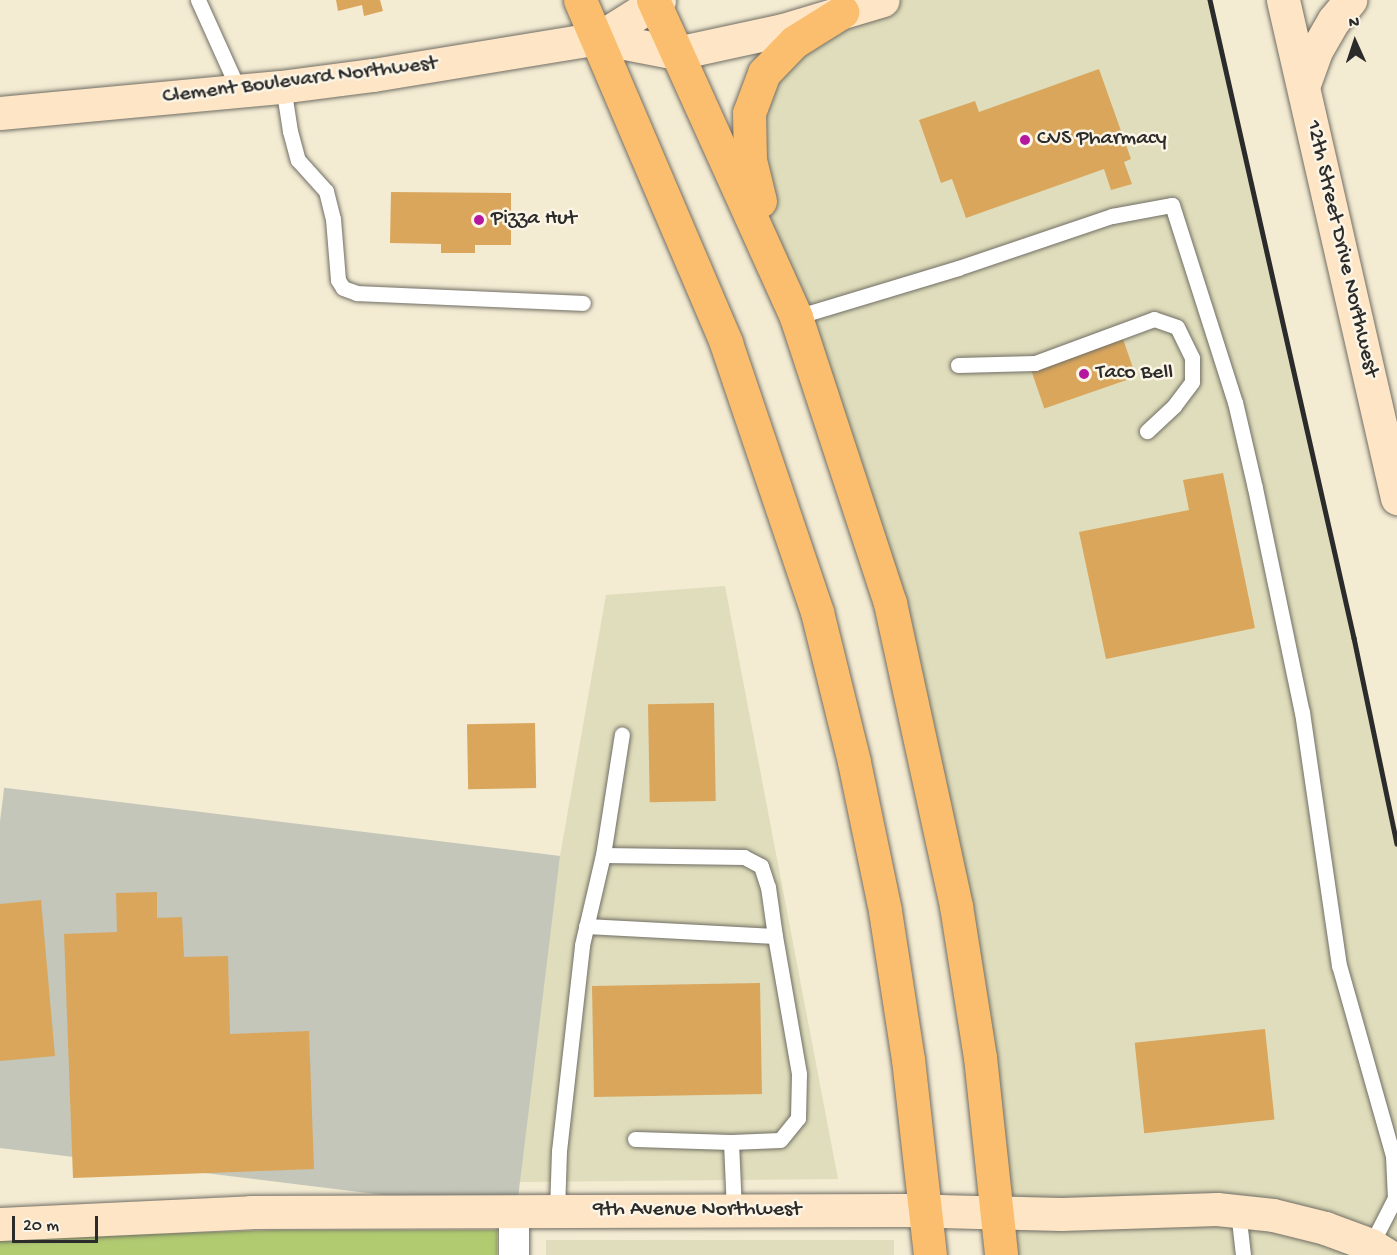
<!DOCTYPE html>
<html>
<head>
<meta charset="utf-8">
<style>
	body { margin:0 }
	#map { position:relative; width:1397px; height:1255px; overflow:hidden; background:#f3ebd2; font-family:"Gochi Hand",sans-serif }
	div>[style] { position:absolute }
	.built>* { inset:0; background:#dfddbb; transform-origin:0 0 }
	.industrial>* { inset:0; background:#c3c6b9; transform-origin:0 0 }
	.green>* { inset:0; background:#b1cb71 }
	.building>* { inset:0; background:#d9a65c; transform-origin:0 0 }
	.roads { filter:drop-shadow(0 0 2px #716e65) drop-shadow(0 0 2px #716e65) }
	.lane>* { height:15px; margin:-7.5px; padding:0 7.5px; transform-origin:7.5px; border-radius:7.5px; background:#fff }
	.street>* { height:30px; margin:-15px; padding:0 15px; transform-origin:15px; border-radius:15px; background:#fff }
	.secondary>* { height:33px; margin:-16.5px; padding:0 16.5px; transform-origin:16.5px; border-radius:16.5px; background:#fde5c5 }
	.highway>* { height:33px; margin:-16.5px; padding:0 16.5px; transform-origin:16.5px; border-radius:16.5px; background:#fabe6e }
	.rail>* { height:4.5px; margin:-2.25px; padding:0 2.25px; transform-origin:2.25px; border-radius:2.25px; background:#2b2b2b }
	.dots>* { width:16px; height:16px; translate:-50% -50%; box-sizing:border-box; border:3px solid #fcf5e5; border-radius:50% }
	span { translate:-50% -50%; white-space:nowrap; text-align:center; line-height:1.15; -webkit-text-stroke:5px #fcf5e5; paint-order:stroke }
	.street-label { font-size:22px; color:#2b2b2b }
	.poi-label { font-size:22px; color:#2b2b2b }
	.left { translate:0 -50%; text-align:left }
	.north { position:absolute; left:1325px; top:12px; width:60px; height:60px; -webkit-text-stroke:4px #fcf5e5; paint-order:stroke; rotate:357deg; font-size:16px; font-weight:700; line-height:24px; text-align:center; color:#2b2b2b }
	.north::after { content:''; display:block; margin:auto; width:21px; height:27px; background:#2b2b2b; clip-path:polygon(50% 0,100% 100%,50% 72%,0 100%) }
	.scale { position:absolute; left:12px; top:1216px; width:86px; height:27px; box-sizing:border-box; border:3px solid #2b2b2b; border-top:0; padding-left:8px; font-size:18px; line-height:21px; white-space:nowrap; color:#2b2b2b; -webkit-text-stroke:4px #fcf5e5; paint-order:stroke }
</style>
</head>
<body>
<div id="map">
	<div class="built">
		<i style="clip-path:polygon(883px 0,1210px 0,1354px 638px,1397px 844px,1397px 1255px,1001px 1255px,924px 752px,750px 160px,764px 73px)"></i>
		<i style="clip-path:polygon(725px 586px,838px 1179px,518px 1182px,560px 856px,606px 595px)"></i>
		<i style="left:546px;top:1240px;width:348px;height:17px"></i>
	</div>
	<div class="industrial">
		<i style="left:560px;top:856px;width:358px;height:560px;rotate:97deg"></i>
	</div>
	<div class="green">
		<i style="clip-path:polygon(273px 1230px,497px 1230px,497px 1255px,0 1255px,0 1239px)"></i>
	</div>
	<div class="building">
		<i style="clip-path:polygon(336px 0,380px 0,383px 11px,364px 16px,362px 5px,338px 11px)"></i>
		<i style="clip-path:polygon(1099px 69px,1131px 159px,1124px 162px,1132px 184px,1111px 190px,1104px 169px,966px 218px,952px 179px,941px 183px,919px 120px,975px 101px,979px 112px)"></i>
		<i style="clip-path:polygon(391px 192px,511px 193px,511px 245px,475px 245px,475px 253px,441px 253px,441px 244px,390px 243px)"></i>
		<i style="left:1123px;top:339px;width:40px;height:97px;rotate:71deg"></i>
		<i style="clip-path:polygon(1223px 473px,1255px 628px,1106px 659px,1079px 532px,1189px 510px,1183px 480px)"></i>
		<i style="left:714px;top:703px;width:98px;height:66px;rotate:89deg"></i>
		<i style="left:535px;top:723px;width:65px;height:68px;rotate:89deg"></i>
		<i style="clip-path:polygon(157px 892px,157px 918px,182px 917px,184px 957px,228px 956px,230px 1034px,309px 1031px,314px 1169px,73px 1178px,64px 934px,117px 932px,116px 893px)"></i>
		<i style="clip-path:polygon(41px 900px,55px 1056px,0 1061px,0 904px)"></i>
		<i style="left:760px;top:983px;width:111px;height:168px;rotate:89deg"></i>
		<i style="left:1265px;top:1029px;width:91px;height:131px;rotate:84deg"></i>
	</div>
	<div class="roads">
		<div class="lane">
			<i style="left:198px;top:0;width:100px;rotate:65.7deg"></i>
			<i style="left:283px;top:86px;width:46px;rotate:81.2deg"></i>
			<i style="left:290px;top:131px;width:30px;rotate:75deg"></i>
			<i style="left:298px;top:160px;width:42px;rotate:47.9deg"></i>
			<i style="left:326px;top:191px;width:29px;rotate:76deg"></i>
			<i style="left:333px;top:219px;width:61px;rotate:85.3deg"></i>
			<i style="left:338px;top:280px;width:9px;rotate:58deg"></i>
			<i style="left:343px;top:288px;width:15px;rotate:20deg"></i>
			<i style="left:357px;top:293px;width:226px;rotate:2.5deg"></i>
			<i style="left:796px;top:317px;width:169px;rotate:-16.8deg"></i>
			<i style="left:958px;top:268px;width:163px;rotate:-18.7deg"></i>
			<i style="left:1112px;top:216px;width:61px;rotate:-10.4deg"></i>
			<i style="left:1172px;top:205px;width:207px;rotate:72.3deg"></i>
			<i style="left:1235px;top:402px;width:88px;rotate:76.9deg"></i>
			<i style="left:1255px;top:488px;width:229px;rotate:78.2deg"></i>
			<i style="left:1302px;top:712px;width:256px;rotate:81.7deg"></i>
			<i style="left:1339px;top:965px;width:198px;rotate:74.2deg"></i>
			<i style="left:1393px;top:1156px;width:42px;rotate:87.3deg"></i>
			<i style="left:1395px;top:1198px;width:53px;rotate:117.1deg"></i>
			<i style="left:958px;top:365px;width:77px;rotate:-1.5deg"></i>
			<i style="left:1035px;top:363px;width:127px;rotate:-20.3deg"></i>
			<i style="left:1154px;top:319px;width:24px;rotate:19deg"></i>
			<i style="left:1177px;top:327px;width:34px;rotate:64deg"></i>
			<i style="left:1192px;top:358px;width:24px;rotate:90deg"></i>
			<i style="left:1192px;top:382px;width:30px;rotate:127deg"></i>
			<i style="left:1174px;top:406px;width:37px;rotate:137deg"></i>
			<i style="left:603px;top:855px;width:141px;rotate:0.8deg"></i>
			<i style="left:744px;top:857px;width:19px;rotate:28deg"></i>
			<i style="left:761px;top:866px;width:22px;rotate:72deg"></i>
			<i style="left:768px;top:887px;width:49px;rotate:81.9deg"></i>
			<i style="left:586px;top:926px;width:189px;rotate:3deg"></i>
			<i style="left:775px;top:936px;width:140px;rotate:80.1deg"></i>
			<i style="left:799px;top:1074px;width:44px;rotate:91.3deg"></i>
			<i style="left:798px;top:1118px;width:28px;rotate:129deg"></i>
			<i style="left:780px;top:1140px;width:49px;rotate:177.7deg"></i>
			<i style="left:731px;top:1142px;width:68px;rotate:87.5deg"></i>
			<i style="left:635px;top:1139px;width:96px;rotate:1.8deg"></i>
			<i style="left:557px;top:1211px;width:60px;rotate:-88.1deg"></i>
			<i style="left:559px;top:1151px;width:207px;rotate:-83.6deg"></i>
			<i style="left:582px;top:945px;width:92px;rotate:-76.9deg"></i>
			<i style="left:603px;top:855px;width:122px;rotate:-81.1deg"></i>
			<i style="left:1238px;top:1211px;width:44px;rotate:83.5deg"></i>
		</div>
		<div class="street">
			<i style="left:514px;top:1211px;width:44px;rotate:90deg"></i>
		</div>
		<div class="secondary">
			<i style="left:1283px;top:0;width:511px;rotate:77.11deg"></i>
			<i style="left:599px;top:38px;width:71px;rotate:-32.3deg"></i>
			<i style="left:1304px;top:84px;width:37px;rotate:-70deg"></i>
			<i style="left:1317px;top:49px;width:34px;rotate:-60deg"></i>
			<i style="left:1334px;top:20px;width:26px;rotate:-51deg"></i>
			<i style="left:0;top:113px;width:281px;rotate:-5.3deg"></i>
			<i style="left:280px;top:87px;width:94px;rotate:-7.4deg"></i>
			<i style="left:373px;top:75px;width:229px;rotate:-9.3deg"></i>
			<i style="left:599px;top:38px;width:79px;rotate:10.9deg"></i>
			<i style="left:677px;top:53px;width:108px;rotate:-12.2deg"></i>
			<i style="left:783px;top:30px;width:104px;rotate:-16.7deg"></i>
			<i style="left:0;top:1224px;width:251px;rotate:-2.7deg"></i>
			<i style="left:251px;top:1212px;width:653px;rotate:-0.18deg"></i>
			<i style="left:904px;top:1210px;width:157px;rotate:1.5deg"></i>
			<i style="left:1061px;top:1214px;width:156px;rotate:-1.8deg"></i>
			<i style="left:1217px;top:1209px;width:56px;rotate:6.1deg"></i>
			<i style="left:1273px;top:1215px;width:54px;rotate:14deg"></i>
			<i style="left:1325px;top:1228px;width:49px;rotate:20.3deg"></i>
			<i style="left:1371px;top:1245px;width:19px;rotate:32deg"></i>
		</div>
		<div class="highway">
			<i style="left:580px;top:0;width:373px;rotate:66.9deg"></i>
			<i style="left:726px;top:343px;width:284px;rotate:71.3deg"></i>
			<i style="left:817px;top:612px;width:154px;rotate:76.1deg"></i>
			<i style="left:854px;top:762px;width:152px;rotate:78.2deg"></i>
			<i style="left:885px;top:911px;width:150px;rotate:81.2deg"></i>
			<i style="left:908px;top:1059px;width:197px;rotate:83.6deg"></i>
			<i style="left:653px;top:0;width:348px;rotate:65.7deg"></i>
			<i style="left:796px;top:317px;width:301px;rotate:71.8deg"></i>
			<i style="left:890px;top:603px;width:310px;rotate:77.7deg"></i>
			<i style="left:956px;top:906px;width:153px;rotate:81deg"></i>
			<i style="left:980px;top:1057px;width:199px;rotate:83.9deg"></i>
			<i style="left:760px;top:201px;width:42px;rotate:-103.7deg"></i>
			<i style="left:750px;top:160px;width:47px;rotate:-91.2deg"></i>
			<i style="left:749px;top:113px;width:43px;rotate:-69.4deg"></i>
			<i style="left:764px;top:73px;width:43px;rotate:-45.9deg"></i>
			<i style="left:794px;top:42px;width:57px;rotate:-32deg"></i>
		</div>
	</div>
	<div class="rail">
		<i style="left:1210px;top:0;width:654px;rotate:77.28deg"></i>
		<i style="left:1354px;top:638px;width:210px;rotate:78.2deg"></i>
	</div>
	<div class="dots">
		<i style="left:1025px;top:140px;background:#b5179e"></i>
		<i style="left:479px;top:220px;background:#b5179e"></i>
		<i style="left:1084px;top:374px;background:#b5179e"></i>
	</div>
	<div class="street-label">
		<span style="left:300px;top:81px;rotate:-7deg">Clement Boulevard Northwest</span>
		<span style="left:1341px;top:249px;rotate:77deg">12th Street Drive Northwest</span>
		<span style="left:697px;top:1211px">9th Avenue Northwest</span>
	</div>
	<div class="poi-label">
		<span class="left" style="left:1037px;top:140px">CVS Pharmacy</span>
		<span class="left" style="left:491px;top:220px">Pizza Hut</span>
		<span class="left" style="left:1096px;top:374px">Taco Bell</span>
	</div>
	<div class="north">N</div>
	<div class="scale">20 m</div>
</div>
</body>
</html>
